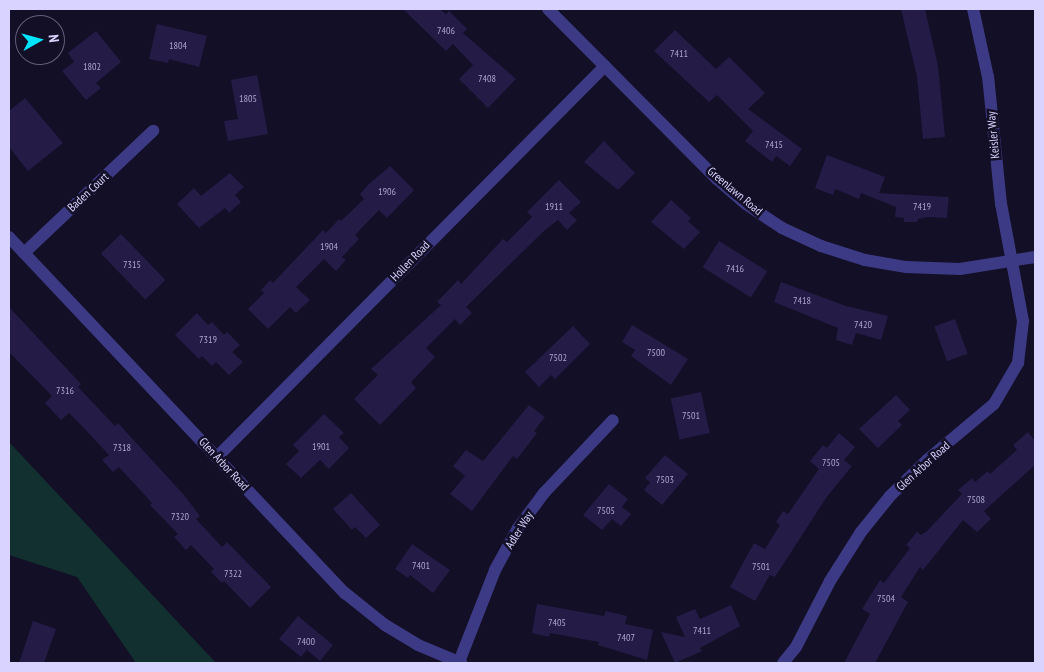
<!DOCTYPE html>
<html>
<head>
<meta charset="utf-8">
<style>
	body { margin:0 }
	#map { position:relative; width:1044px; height:672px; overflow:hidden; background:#130f26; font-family:"PT Sans Narrow",sans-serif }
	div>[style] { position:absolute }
	.green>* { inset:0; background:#12302f }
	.building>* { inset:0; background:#241b47; transform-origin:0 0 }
	.street>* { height:12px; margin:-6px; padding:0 6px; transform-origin:6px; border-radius:6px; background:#3d3a85 }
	span { translate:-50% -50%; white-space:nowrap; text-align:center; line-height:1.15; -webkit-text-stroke:5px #130f26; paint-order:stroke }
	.number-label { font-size:10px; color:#aca6d1 }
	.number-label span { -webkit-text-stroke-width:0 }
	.street-label { font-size:12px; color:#d9d4ff }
	.frame { position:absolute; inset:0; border:10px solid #d9d4ff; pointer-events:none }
	.north { position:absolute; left:15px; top:15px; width:50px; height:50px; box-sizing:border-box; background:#130f26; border:1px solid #625e7d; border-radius:50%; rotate:83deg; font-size:14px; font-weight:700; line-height:20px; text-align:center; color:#d9d4ff }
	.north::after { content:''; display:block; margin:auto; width:18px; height:22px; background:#00e5ff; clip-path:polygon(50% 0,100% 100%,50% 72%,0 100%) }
</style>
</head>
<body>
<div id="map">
	<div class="green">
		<i style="clip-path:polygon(9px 442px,132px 573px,216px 663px,136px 663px,77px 577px,9px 555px)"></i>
	</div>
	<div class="building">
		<i style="clip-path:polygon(403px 9px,440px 9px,446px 14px,449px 11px,467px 29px,463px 33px,516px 79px,488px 108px,459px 79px,473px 65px,453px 44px,446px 51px)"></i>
		<i style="clip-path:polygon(901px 9px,925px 9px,938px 66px,945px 137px,923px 139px,917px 77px)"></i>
		<i style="clip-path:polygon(157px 24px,207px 36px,199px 67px,169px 59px,168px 63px,149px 59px)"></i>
		<i style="clip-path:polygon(675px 30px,716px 69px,729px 57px,765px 93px,748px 109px,802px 149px,790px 166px,776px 156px,772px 162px,745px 141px,753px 131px,717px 95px,709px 102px,654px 51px)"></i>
		<i style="clip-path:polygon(96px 31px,121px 62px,96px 83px,101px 88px,86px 100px,62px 71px,74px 62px,68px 53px)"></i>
		<i style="clip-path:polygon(257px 75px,268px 134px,228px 141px,224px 121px,238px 119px,231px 80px)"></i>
		<i style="clip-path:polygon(25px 98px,63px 143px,28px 171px,9px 147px,9px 111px)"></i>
		<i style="clip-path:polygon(604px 141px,635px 173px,618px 190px,584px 162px)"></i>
		<i style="clip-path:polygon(827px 155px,885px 177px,879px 193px,949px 197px,947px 218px,928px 217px,918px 219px,917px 222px,904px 222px,904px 218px,895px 217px,896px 207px,861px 193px,859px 199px,835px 189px,833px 195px,815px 188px)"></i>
		<i style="clip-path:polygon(390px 166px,414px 190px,387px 218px,379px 210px,355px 235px,359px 239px,342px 257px,346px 260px,336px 271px,324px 259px,296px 287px,310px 300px,296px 313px,290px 307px,268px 329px,248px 309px,264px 293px,261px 290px,270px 280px,273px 283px,323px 230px,326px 233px,339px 219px,341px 221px,364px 199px,360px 194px,369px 184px)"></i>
		<i style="clip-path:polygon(230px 173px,244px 187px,235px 195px,241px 202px,229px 213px,225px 208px,199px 228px,177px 204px,194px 188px,201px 196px)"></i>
		<i style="clip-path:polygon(559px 180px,581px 202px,569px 213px,577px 220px,567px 230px,558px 220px,545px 230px,466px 307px,472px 313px,460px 325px,455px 319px,426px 348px,435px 357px,411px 382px,416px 388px,380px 425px,354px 399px,378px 375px,371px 369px,441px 305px,437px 302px,458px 280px,461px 284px,503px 239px,507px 242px,532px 217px,527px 212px)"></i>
		<i style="clip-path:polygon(671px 200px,691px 218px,688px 221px,700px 232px,684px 249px,651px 222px)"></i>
		<i style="left:121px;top:234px;width:64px;height:28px;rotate:46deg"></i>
		<i style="left:719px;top:241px;width:57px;height:31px;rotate:32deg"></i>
		<i style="clip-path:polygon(781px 282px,846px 306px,888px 316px,881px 340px,856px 333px,852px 345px,836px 340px,838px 328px,774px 302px)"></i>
		<i style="clip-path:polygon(9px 307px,81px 384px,78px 387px,115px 426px,118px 423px,184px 495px,200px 516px,196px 519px,222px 547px,227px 542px,271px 587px,250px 608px,224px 581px,222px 583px,211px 572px,214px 569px,191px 545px,186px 550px,174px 537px,178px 534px,150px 505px,152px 503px,119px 467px,113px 472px,102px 460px,109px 455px,81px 425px,69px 413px,61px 420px,45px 403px,52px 396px,9px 352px)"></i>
		<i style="clip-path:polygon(197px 313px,208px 325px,212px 322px,224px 335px,227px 332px,240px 345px,232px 352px,243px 362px,229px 375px,216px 362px,212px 366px,202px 356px,199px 359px,175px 335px)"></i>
		<i style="left:955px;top:319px;width:37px;height:22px;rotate:70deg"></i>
		<i style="clip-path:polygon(632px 325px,688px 359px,671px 385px,631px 356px,635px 350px,622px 342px)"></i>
		<i style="clip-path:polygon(573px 326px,590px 344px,555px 379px,551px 375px,539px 387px,525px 372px)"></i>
		<i style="left:701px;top:392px;width:42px;height:31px;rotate:78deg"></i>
		<i style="clip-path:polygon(896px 395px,910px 410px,898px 421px,902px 425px,878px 448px,859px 429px)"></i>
		<i style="clip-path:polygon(529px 405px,545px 417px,534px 431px,537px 433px,517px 459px,513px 456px,472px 511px,450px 494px,465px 476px,453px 466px,466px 450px,483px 461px)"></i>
		<i style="clip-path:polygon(324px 414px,344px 433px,339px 437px,349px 448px,329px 469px,320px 460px,301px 478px,286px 464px,299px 451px,293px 445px)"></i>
		<i style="clip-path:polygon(1028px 432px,1035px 441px,1035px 465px,984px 511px,991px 519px,977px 532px,963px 520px,923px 570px,920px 567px,901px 597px,908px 602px,875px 663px,844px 663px,870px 614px,862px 609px,880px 580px,884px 583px,910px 548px,906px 545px,917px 532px,921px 535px,927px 531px,962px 494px,958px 490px,972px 478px,975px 482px,988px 471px,990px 474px,1017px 450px,1013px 445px)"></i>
		<i style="clip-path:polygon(839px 433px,855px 447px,844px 460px,852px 466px,826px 498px,775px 577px,770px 575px,755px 601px,730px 587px,754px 543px,765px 549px,780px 525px,776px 522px,783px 511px,788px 514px,819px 469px,810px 461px,823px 445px,827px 448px)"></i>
		<i style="clip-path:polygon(665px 455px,688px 474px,662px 505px,644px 490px,650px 482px,645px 478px)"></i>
		<i style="clip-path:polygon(609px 484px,628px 499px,622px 507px,631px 514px,621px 526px,612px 519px,602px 530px,583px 515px)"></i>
		<i style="clip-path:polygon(351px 493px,380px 525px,366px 538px,355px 527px,352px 530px,333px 509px)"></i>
		<i style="clip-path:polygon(412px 544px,450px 570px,433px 593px,410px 575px,408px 578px,395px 569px)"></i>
		<i style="clip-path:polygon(537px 604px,604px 616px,606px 611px,627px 616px,625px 624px,653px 630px,647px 660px,598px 645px,599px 642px,550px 633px,549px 637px,532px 633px)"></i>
		<i style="clip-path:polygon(731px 605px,740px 626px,700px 648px,702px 651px,675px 663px,661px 632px,685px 637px,676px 617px,695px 609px,700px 619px)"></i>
		<i style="clip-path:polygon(298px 616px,333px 645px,320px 661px,307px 650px,301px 657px,279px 639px)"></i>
		<i style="clip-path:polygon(33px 621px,56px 629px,44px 663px,19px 663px)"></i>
	</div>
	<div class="street">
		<i style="left:548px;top:9px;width:240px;rotate:45.2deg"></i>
		<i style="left:717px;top:179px;width:38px;rotate:41deg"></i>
		<i style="left:746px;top:204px;width:43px;rotate:33.7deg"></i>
		<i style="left:782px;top:228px;width:43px;rotate:24.8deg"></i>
		<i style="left:821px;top:246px;width:46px;rotate:17.7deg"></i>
		<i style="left:865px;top:260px;width:42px;rotate:9.7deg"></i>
		<i style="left:906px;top:267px;width:54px;rotate:2.1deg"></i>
		<i style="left:960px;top:269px;width:76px;rotate:-9.1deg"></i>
		<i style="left:9px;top:237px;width:490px;rotate:46.7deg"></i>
		<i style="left:345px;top:593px;width:51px;rotate:38.7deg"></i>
		<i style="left:385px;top:625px;width:39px;rotate:31deg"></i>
		<i style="left:418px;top:645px;width:47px;rotate:22.7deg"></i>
		<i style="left:24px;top:253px;width:178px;rotate:-43.4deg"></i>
		<i style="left:217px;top:457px;width:551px;rotate:-45.22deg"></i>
		<i style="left:459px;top:662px;width:99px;rotate:-68.6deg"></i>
		<i style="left:495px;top:570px;width:48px;rotate:-61.3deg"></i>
		<i style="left:518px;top:528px;width:44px;rotate:-53.4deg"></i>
		<i style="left:544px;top:493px;width:100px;rotate:-46.6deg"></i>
		<i style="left:783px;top:663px;width:21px;rotate:-51deg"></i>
		<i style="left:796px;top:647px;width:74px;rotate:-62.7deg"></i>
		<i style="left:830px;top:581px;width:58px;rotate:-57.7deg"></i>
		<i style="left:861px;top:532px;width:46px;rotate:-51.1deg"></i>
		<i style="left:890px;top:496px;width:52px;rotate:-44.2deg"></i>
		<i style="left:927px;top:460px;width:87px;rotate:-39.9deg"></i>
		<i style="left:994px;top:404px;width:48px;rotate:-59.7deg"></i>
		<i style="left:1018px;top:363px;width:42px;rotate:-83.2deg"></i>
		<i style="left:1023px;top:321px;width:119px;rotate:-100.6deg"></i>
		<i style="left:1001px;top:204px;width:128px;rotate:-95.8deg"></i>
		<i style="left:988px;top:77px;width:70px;rotate:-102.4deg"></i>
	</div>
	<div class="number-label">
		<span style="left:446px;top:31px">7406</span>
		<span style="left:178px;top:46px">1804</span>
		<span style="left:679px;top:54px">7411</span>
		<span style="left:92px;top:67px">1802</span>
		<span style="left:487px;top:79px">7408</span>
		<span style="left:248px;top:99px">1805</span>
		<span style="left:774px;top:145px">7415</span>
		<span style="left:387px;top:192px">1906</span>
		<span style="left:554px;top:207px">1911</span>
		<span style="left:922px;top:207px">7419</span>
		<span style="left:329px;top:247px">1904</span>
		<span style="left:132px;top:265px">7315</span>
		<span style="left:735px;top:269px">7416</span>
		<span style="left:802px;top:301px">7418</span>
		<span style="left:863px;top:325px">7420</span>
		<span style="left:208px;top:340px">7319</span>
		<span style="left:656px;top:353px">7500</span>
		<span style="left:558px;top:358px">7502</span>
		<span style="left:65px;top:391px">7316</span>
		<span style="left:691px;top:416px">7501</span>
		<span style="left:321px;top:447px">1901</span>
		<span style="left:122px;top:448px">7318</span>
		<span style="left:831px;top:463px">7505</span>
		<span style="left:665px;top:480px">7503</span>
		<span style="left:976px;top:500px">7508</span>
		<span style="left:606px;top:511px">7505</span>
		<span style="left:180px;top:517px">7320</span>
		<span style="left:421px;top:566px">7401</span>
		<span style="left:761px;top:567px">7501</span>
		<span style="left:233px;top:574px">7322</span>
		<span style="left:886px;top:599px">7504</span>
		<span style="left:557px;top:623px">7405</span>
		<span style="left:702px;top:631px">7411</span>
		<span style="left:626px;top:638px">7407</span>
		<span style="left:306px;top:642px">7400</span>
	</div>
	<div class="street-label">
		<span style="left:993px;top:135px;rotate:-95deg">Keisler Way</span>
		<span style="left:735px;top:191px;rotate:40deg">Greenlawn Road</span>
		<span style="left:88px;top:192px;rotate:-43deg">Baden Court</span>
		<span style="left:410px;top:261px;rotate:-46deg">Hollen Road</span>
		<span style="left:224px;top:464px;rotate:47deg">Glen Arbor Road</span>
		<span style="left:923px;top:466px;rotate:-42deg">Glen Arbor Road</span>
		<span style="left:519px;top:530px;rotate:-58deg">Adler Way</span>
	</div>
	<div class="frame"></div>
	<div class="north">N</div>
</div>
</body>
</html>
